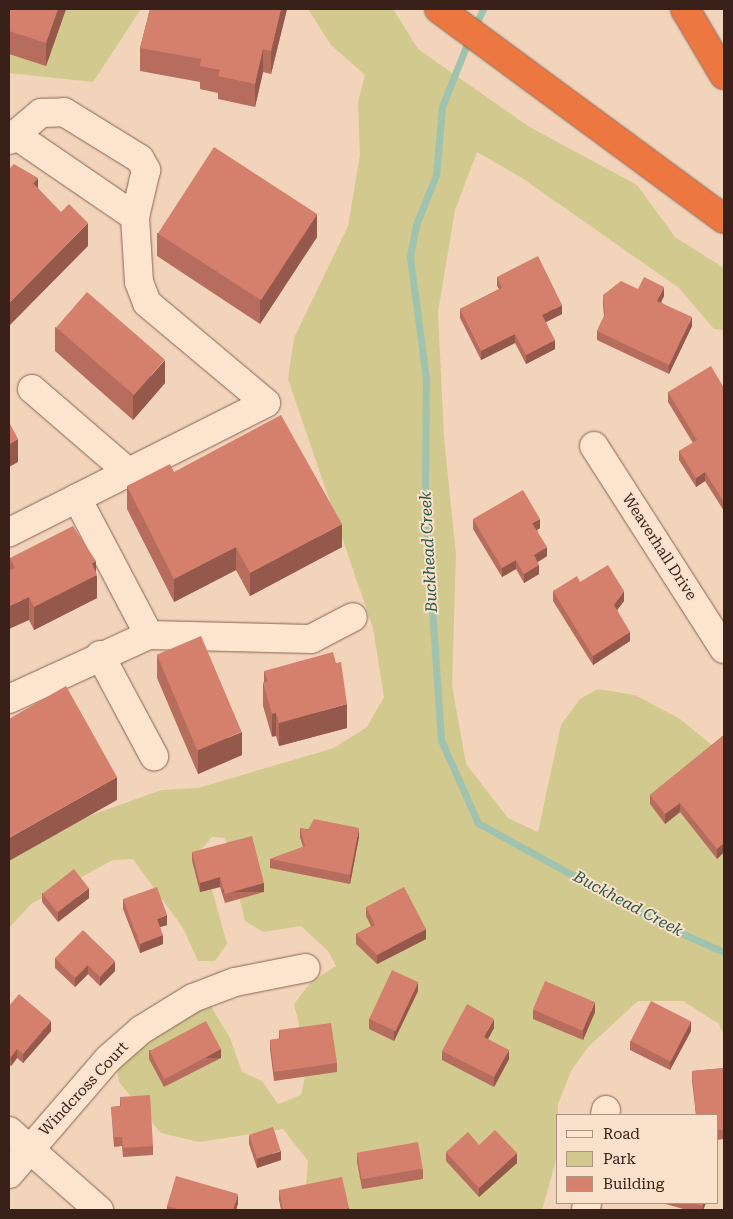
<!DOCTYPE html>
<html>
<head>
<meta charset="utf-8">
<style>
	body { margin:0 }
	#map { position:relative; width:733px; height:1219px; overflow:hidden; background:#f2d4bb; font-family:"Roboto Serif",serif }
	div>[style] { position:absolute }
	.green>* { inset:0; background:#d1c98e }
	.stream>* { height:7px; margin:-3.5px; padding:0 3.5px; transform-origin:3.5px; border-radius:3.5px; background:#a0c3b0 }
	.roads { filter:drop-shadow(0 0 1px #8b6353) drop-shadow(0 0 1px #8b6353) }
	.minor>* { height:28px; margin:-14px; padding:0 14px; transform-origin:14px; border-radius:14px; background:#fce4cf }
	.highway>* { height:28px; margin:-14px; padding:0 14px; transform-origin:14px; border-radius:14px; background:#ec7741 }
	.wall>* { inset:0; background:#b76d5e }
	.shaded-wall>* { inset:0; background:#95594c; transform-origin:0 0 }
	.building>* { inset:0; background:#d57f6d; transform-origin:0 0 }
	span { translate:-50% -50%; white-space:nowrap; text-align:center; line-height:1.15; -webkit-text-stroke:4px #f9e1cb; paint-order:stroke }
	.street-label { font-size:15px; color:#39211a }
	.water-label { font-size:16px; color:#275a4b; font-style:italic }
	.frame { position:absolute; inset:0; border:10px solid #39211a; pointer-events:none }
	.legend { position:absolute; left:556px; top:1114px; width:162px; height:90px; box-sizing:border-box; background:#f9e1cb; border:1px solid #ac9484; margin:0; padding:6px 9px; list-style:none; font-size:15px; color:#39211a }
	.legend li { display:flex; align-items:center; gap:10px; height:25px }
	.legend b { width:25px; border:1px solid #ac9484 }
</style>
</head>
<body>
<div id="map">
	<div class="green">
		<i style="clip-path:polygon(9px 9px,141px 9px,93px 82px,9px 73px)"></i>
		<i style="clip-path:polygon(308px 9px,393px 9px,418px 49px,528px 126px,637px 185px,675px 237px,724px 268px,724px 330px,714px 329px,679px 288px,522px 178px,477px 152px,455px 210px,438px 312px,444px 438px,456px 554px,452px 685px,466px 764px,508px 818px,538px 832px,561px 725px,580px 699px,598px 689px,635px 695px,680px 719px,724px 755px,724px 1036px,719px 1024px,683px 1001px,638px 1001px,588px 1047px,571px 1071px,558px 1104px,556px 1160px,542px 1210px,304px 1210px,308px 1161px,283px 1129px,199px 1142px,161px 1133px,119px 1082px,117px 1068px,186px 1009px,210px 1005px,230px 1038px,242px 1072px,262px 1081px,278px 1104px,301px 1095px,308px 1062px,294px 1004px,311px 982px,336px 966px,328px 951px,301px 926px,263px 932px,245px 921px,225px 838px,212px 837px,201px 850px,227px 944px,215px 961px,198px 961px,183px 928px,133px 859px,113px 860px,31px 904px,9px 928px,9px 845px,161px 790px,198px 788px,334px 748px,367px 727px,384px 697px,373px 628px,288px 379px,294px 338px,348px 226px,360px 155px,358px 102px,365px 75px,331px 45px)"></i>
	</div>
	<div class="stream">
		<i style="left:473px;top:29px;width:22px;rotate:-63deg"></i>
		<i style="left:469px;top:39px;width:73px;rotate:111.7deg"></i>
		<i style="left:442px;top:107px;width:68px;rotate:95deg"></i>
		<i style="left:436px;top:175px;width:54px;rotate:111.8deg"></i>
		<i style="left:416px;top:225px;width:33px;rotate:101deg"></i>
		<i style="left:410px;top:257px;width:122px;rotate:82.5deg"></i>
		<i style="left:426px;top:378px;width:127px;rotate:90.5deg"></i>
		<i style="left:425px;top:505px;width:236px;rotate:86.1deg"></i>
		<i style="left:441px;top:740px;width:91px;rotate:66deg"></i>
		<i style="left:478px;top:823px;width:213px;rotate:28.8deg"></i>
		<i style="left:665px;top:926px;width:64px;rotate:23.8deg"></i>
	</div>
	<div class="roads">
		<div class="minor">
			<i style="left:14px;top:134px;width:147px;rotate:34.4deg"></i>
			<i style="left:9px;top:140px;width:42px;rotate:-40.2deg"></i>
			<i style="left:41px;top:113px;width:23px;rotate:-2deg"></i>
			<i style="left:64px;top:112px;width:89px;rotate:31.7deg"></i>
			<i style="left:140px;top:159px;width:13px;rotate:61deg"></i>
			<i style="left:146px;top:170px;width:48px;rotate:103.2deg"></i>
			<i style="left:135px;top:217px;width:65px;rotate:86.5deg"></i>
			<i style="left:139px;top:282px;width:22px;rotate:69deg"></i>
			<i style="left:147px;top:303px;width:155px;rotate:40deg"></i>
			<i style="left:266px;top:403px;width:288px;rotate:153.3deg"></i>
			<i style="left:32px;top:389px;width:127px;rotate:40.8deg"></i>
			<i style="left:594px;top:446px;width:241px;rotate:57.4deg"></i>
			<i style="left:77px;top:498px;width:155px;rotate:62.3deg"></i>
			<i style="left:100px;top:655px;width:115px;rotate:61.9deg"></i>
			<i style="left:9px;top:699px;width:154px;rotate:-24.6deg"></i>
			<i style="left:149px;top:635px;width:162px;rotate:1.4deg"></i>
			<i style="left:311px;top:639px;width:47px;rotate:-27.6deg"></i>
			<i style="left:605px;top:1115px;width:5px;rotate:-79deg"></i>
			<i style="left:9px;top:1131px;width:120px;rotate:41.3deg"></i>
			<i style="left:9px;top:1174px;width:152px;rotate:-49.3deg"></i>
			<i style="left:108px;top:1059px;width:44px;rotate:-41.3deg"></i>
			<i style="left:141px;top:1030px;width:61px;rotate:-31.6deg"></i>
			<i style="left:193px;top:998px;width:45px;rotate:-20.9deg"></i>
			<i style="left:235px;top:982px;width:72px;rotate:-11.2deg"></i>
			<i style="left:586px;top:1210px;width:7px;rotate:-82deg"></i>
		</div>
		<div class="highway">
			<i style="left:439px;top:9px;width:354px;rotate:36.4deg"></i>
			<i style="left:685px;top:9px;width:77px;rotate:59.4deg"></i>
		</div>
	</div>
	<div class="wall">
		<i style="clip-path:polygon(9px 9px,66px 9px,46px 66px,9px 54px)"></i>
		<i style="clip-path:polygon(150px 9px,287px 9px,271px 74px,263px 72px,255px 107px,218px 99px,218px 93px,200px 89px,200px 82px,140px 71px,140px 48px)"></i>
		<i style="clip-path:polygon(157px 233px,317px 237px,260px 324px,157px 256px)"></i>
		<i style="clip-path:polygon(497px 277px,562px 314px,546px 322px,555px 349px,526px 364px,515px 343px,481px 360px,460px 318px,460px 309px,499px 289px,497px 286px)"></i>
		<i style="clip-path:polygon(603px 295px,664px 296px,661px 302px,692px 326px,669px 374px,597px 340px,597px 331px,604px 316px,603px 305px)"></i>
		<i style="clip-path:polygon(55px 327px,165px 383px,133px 420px,55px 351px)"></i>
		<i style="clip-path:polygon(724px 388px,724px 511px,705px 481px,696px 487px,679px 460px,679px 451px,693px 443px,668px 402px,668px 392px)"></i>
		<i style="clip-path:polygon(174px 472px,342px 547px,250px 596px,236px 570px,174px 602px,127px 509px,127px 486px)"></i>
		<i style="clip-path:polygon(473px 519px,540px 528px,537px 530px,547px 556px,538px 562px,539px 574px,524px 583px,516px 569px,502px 577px,473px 529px)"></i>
		<i style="clip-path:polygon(10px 558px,96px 572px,97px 598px,34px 630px,29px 620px,10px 571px)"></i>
		<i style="clip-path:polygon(580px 582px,624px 601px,617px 610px,630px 641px,593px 665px,553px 601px,553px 591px)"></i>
		<i style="clip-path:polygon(157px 655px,242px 755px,198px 774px,157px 678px)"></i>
		<i style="clip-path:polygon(264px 671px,347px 728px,279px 746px,276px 736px,272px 737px,263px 706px,263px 683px,264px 682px)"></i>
		<i style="clip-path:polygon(724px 735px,724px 854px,723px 853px,717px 859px,680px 812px,665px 824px,650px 804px,650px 795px)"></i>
		<i style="clip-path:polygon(300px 828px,359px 837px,350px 884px,270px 868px,270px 859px,303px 847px,300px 837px)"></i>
		<i style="clip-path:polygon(192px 852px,264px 892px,225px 903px,220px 887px,200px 892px,192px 861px)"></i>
		<i style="clip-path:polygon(42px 893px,89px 898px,58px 922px,42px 902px)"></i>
		<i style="clip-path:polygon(123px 899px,167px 925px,160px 927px,163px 944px,140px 953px,123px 909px)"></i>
		<i style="clip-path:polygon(366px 907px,426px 939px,377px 964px,356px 944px,356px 934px,371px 926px,366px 916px)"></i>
		<i style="clip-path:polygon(55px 958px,115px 971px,100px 986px,88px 974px,75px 987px,55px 968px)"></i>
		<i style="clip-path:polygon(418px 991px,394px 1041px,369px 1029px,369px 1019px)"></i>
		<i style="clip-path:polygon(9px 1006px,51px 1031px,23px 1063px,17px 1058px,11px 1066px,9px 1065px)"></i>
		<i style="clip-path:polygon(533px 1010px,595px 1012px,583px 1040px,533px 1019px)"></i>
		<i style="clip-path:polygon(494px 1028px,488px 1039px,509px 1059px,494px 1087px,442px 1060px,442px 1051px)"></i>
		<i style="clip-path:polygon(279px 1030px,337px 1063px,337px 1072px,274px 1081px,270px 1049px,270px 1040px,279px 1039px)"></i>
		<i style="clip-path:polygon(691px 1031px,670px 1070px,630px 1050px,630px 1041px)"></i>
		<i style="clip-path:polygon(149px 1050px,221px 1058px,164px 1087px,149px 1059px)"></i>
		<i style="clip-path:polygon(724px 1068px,724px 1139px,717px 1140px,717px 1115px,696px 1115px,692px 1081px,692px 1071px)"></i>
		<i style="clip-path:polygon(120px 1097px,153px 1146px,153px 1155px,123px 1157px,122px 1146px,114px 1147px,111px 1107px,120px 1106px)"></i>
		<i style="clip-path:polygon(249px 1135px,281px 1160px,257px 1168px,249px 1144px)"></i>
		<i style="clip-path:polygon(479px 1145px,517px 1163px,479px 1197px,446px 1161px,446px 1152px)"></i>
		<i style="clip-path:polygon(357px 1153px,423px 1169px,423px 1179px,362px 1189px,357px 1162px)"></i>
		<i style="clip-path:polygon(279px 1190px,349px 1210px,281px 1210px,279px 1200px)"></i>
		<i style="clip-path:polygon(238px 1203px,236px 1210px,167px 1210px,167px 1206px)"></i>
		<i style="clip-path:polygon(662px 1203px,706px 1203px,703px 1210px,687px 1210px)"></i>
	</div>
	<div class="shaded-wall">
		<i style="clip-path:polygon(58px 9px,66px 9px,46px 66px,46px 43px)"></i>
		<i style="clip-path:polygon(281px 9px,287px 9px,271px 74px,271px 51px)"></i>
		<i style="clip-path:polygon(263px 49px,263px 72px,255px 107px,255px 84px)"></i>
		<i style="clip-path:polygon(38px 178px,38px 201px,33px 183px)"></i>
		<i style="clip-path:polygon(317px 214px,317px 237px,260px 324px,260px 300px)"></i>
		<i style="clip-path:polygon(88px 223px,88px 246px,9px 326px,9px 303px)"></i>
		<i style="clip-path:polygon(664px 287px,664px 296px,657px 310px,657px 301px)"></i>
		<i style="clip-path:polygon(562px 305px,562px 314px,542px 324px,542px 315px)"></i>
		<i style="clip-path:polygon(692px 317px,692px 326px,669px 374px,669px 365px)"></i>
		<i style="clip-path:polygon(515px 334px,515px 343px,481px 360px,481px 351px)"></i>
		<i style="clip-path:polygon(555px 340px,555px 349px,526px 364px,526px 355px)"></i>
		<i style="clip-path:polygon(165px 360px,165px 383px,133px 420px,133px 396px)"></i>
		<i style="clip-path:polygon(18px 439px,18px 462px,9px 467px,9px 444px)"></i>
		<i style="clip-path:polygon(705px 472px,705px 481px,696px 487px,696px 478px)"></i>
		<i style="clip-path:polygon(540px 519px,540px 528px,532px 533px,532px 523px)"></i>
		<i style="clip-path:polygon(342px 524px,342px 547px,250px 596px,250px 573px)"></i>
		<i style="clip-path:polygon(236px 547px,236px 570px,174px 602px,174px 579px)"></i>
		<i style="clip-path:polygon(547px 547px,547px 556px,534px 564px,534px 555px)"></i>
		<i style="clip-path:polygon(516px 560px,516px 569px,502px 577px,502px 568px)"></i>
		<i style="clip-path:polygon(96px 561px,96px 576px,97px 575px,97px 598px,34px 630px,34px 607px,92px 563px)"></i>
		<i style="clip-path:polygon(539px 565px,539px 574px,524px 583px,524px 574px)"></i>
		<i style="clip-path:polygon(624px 591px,624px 601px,614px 614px,614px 605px)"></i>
		<i style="clip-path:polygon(29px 597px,29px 620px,9px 629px,9px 606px)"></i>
		<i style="clip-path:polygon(630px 632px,630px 641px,593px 665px,593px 656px)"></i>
		<i style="clip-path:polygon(347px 704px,347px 728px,279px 746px,279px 723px)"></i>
		<i style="left:276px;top:713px;width:23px;height:4px;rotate:90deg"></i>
		<i style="clip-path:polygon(242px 732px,242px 755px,198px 774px,198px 750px)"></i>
		<i style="clip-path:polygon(117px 777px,117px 800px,9px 861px,9px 838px)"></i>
		<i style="clip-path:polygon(680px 803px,680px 812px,665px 824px,665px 814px)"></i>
		<i style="clip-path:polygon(359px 828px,359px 837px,350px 884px,350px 875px)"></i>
		<i style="clip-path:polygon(723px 844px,723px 853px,717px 859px,717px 849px)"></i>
		<i style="clip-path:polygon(220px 877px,220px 887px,200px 892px,200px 883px)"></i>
		<i style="left:264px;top:883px;width:9px;height:41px;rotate:90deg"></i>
		<i style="clip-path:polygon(89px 888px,89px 898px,58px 922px,58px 912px)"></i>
		<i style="clip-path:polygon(167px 915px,167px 925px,157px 928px,157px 919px)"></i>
		<i style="clip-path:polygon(426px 929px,426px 939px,377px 964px,377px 955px)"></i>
		<i style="clip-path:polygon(163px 935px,163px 944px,140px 953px,140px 944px)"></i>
		<i style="clip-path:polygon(115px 961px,115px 971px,100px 986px,100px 977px)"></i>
		<i style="clip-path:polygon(88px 965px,88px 974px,75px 987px,75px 978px)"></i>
		<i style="clip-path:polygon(418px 982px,418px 991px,394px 1041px,394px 1031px)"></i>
		<i style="clip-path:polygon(595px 1002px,595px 1012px,583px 1040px,583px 1030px)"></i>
		<i style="clip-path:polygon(494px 1019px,494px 1028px,484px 1046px,484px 1037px)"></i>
		<i style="clip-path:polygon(51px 1021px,51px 1031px,23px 1063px,23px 1054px)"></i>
		<i style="clip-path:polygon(691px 1021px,691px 1031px,670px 1070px,670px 1061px)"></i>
		<i style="clip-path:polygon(17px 1049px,17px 1058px,11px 1066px,11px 1057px)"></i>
		<i style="left:221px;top:1049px;width:9px;height:64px;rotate:90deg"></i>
		<i style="clip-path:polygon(509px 1050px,509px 1059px,494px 1087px,494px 1077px)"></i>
		<i style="clip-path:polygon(281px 1151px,281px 1160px,257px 1168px,257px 1159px)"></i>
		<i style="clip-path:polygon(517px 1153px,517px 1163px,479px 1197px,479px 1188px)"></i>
		<i style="clip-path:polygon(238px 1194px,238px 1203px,236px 1210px,233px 1210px)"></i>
		<i style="clip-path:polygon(703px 1203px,706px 1203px,703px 1210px,702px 1210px)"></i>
		<i style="clip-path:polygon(349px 1208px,349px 1210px,337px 1210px)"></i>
	</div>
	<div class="building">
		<i style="clip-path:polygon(9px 9px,58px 9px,46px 43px,9px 31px)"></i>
		<i style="clip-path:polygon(150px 9px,281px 9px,271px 51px,263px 49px,255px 84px,218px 76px,220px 70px,200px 66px,201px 59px,140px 48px)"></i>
		<i style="left:214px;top:147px;width:123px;height:103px;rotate:33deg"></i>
		<i style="clip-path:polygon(14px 164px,38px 178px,33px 183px,61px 212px,69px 204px,88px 223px,9px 303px,9px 169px)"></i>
		<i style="clip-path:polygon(538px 256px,562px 305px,542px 315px,555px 340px,526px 355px,515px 334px,481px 351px,460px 309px,502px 288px,497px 277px)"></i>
		<i style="clip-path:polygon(644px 277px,664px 287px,657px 301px,692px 317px,669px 365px,597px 331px,605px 314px,603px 295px,621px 281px,638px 289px)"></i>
		<i style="left:87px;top:292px;width:103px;height:47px;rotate:41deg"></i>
		<i style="clip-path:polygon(711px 366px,724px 388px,724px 502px,705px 472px,696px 478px,679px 451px,697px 440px,668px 392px)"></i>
		<i style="clip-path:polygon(281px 415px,342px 524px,250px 573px,236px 547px,174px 579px,127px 486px,170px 464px,174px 472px)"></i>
		<i style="clip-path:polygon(9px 422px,18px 439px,9px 444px)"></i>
		<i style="clip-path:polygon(523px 490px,540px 519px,532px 523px,547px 547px,534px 555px,539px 565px,524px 574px,516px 560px,502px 568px,473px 519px)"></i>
		<i style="clip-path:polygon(73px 526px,96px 561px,92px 563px,97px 575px,34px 607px,29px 597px,9px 606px,9px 571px,15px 568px,10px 558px)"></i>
		<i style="clip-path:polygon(608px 565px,624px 591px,614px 605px,630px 632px,593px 656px,553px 591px,577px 576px,580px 582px)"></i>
		<i style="left:201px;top:636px;width:104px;height:48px;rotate:67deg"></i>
		<i style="clip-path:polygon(333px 652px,336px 663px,341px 662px,347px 704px,279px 723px,276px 713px,272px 714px,263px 683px,268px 681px,264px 671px)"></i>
		<i style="clip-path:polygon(66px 686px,117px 777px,9px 838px,9px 719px)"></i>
		<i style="clip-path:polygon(724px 735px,724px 845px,723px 844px,717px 849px,680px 803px,665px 814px,650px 795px)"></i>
		<i style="clip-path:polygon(314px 819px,359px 828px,350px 875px,270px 859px,305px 846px,300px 828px,308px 830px)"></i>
		<i style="clip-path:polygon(252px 836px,264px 883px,225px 894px,220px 877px,200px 883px,192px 852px)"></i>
		<i style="left:74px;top:869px;width:24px;height:40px;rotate:52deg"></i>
		<i style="clip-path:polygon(157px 887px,167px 915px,157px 919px,163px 935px,140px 944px,123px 899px)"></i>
		<i style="clip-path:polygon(404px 887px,426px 929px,377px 955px,356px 934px,375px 925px,366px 907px)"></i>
		<i style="clip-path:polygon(83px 930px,115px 961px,100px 977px,88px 965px,75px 978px,55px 958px)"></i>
		<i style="left:392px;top:970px;width:29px;height:54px;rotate:25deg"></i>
		<i style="left:545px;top:981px;width:54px;height:31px;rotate:23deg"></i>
		<i style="clip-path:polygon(19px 994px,51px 1021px,23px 1054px,17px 1049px,11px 1057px,9px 1055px,9px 1006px)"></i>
		<i style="left:651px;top:1001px;width:45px;height:45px;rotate:27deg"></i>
		<i style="clip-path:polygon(467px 1004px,494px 1019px,484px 1037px,509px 1050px,494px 1077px,442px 1051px)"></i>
		<i style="left:206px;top:1021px;width:32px;height:64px;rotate:62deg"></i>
		<i style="clip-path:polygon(331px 1023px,337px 1063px,274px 1072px,270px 1040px,280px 1038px,279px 1030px)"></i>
		<i style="clip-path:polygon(724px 1068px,724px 1130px,717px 1130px,717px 1115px,696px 1115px,692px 1071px)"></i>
		<i style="clip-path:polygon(150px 1095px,153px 1146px,123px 1148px,122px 1137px,114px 1137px,111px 1107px,121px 1106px,120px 1097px)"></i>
		<i style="left:273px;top:1127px;width:25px;height:25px;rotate:72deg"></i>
		<i style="clip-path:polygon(495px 1130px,517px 1153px,479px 1188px,446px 1152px,468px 1132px,479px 1145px)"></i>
		<i style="left:418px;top:1142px;width:27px;height:62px;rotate:80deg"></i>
		<i style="clip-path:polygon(176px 1176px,238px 1194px,233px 1210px,181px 1210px,167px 1206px)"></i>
		<i style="clip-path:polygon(342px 1177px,349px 1208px,337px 1210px,283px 1210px,279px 1190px)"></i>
		<i style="clip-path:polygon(692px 1203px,703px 1203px,702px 1206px)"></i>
	</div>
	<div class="street-label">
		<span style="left:659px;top:547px;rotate:57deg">Weaverhall Drive</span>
		<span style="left:84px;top:1089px;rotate:-47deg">Windcross Court</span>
	</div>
	<div class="water-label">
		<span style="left:429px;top:552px;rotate:-93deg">Buckhead Creek</span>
		<span style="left:628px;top:904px;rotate:28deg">Buckhead Creek</span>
	</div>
	<div class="frame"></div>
	<ul class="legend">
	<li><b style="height:6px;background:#fce4cf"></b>Road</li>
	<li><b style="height:14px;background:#d1c98e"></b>Park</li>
	<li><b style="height:14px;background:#d57f6d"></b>Building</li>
	</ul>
</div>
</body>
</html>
